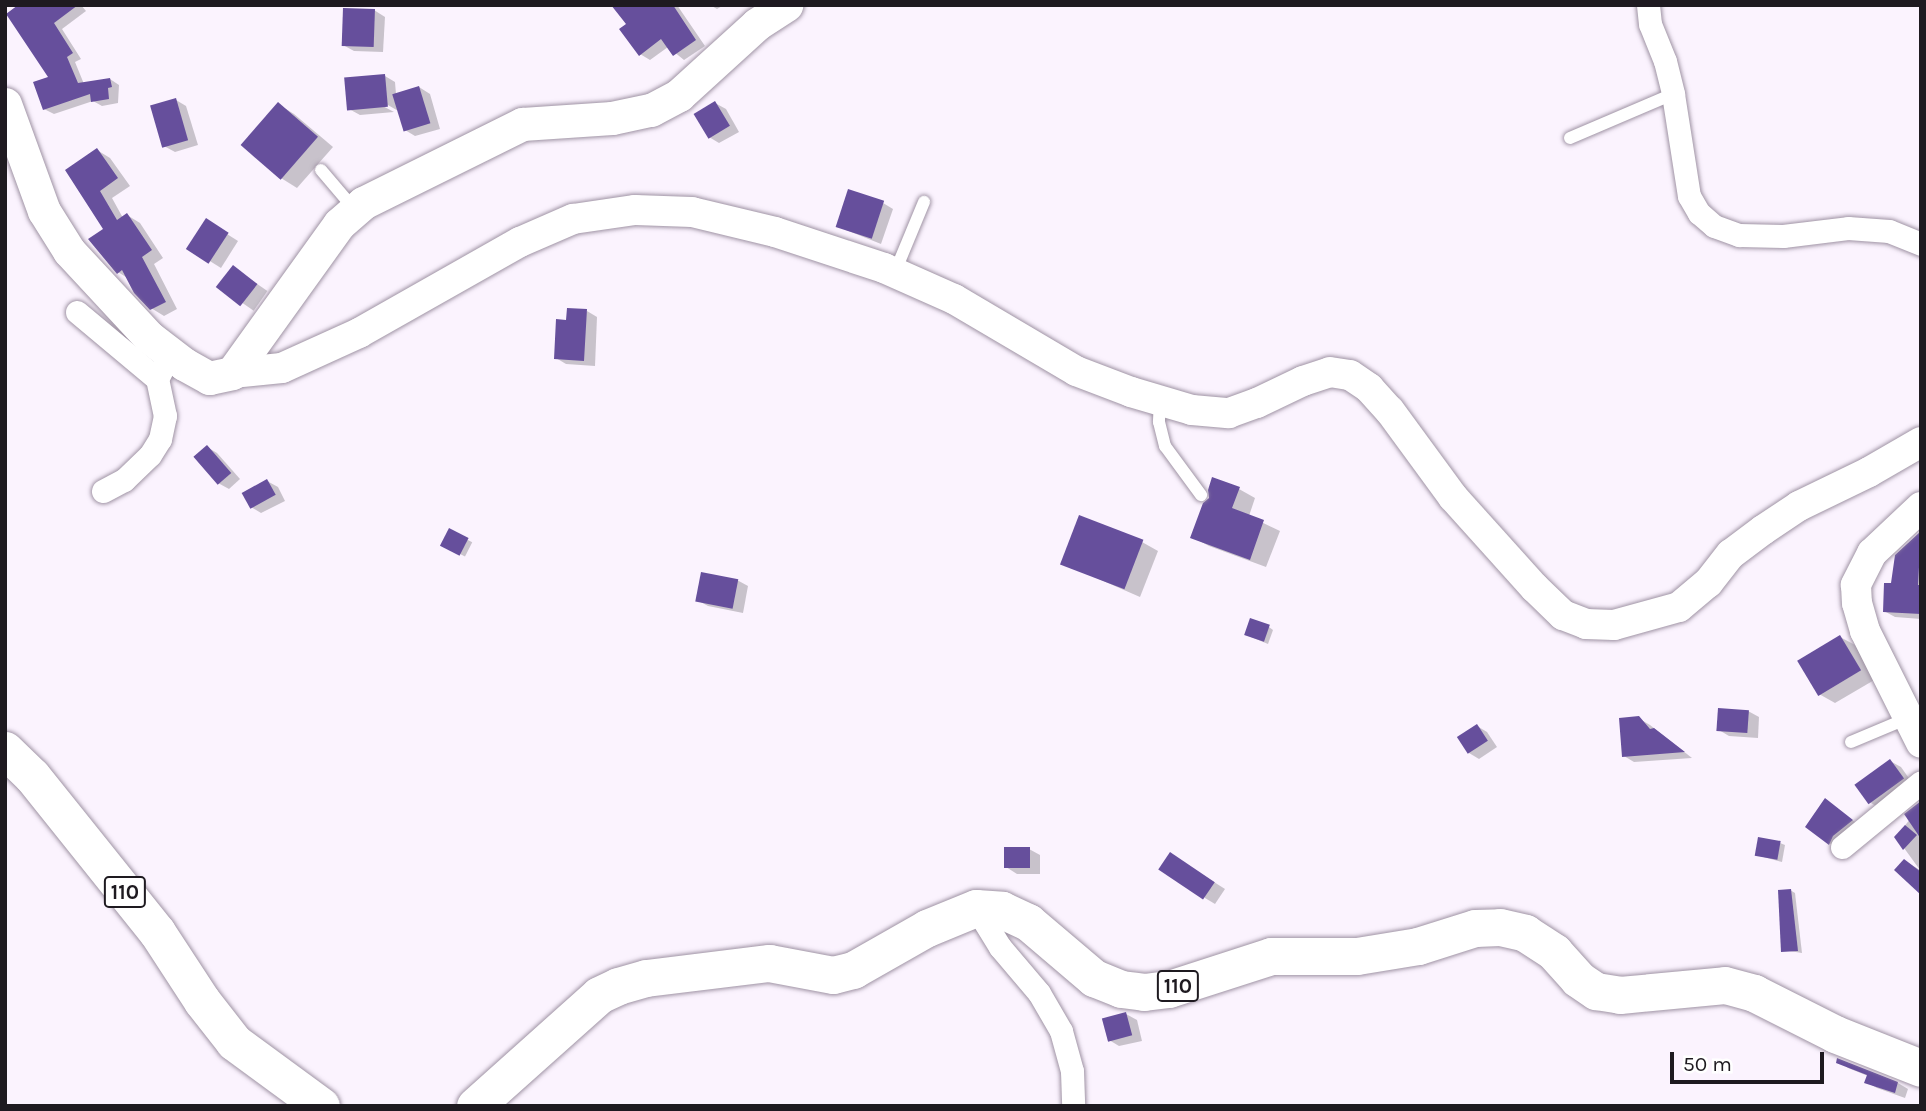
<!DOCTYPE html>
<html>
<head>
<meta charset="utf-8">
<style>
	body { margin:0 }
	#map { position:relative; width:1926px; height:1111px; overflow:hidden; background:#fbf3fe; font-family:Karla,sans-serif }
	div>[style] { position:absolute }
	.shadow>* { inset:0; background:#0003; transform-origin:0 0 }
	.building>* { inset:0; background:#664f9c; transform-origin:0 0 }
	.roads { filter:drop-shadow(0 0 2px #9f93a4) drop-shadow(0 0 2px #9f93a4) }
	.service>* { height:12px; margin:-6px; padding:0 6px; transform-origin:6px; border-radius:6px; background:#fff }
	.minor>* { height:23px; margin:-11.5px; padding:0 11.5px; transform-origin:11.5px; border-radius:11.5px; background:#fff }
	.tertiary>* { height:30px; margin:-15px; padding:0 15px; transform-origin:15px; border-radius:15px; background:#fff }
	.secondary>* { height:33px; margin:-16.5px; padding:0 16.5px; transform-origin:16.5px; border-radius:16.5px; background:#fff }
	.primary>* { height:37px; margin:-18.5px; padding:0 18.5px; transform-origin:18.5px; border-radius:18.5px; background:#fff }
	span { translate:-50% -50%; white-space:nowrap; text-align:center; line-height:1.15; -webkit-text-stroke:7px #fff; paint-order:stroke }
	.shield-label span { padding:2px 5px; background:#fff; border:2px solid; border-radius:5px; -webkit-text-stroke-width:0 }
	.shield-label { font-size:21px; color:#1e1a20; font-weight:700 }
	.frame { position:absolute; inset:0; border:7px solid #1e1a20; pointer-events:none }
	.scale { position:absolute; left:1670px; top:1052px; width:154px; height:32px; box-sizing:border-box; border:4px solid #1e1a20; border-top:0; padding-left:9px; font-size:21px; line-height:24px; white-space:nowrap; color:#1e1a20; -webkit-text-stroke:5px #fff; paint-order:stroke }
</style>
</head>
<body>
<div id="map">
	<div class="shadow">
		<i style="clip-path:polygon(21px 5px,81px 5px,86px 11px,62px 29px,81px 59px,75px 62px,84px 84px,110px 79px,119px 85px,118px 103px,102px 106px,93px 101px,54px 114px,44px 109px,51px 78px)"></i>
		<i style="clip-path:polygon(613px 5px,677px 5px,705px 46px,684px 60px,668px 47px,650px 60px,640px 54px,628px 24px)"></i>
		<i style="clip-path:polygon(710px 5px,724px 5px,717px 9px)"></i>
		<i style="clip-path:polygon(374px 10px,385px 17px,383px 52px,354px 51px,343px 45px)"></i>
		<i style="clip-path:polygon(385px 76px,395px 82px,396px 94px,419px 87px,430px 94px,440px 129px,415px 136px,405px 130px,400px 112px,381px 101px,379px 104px,394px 112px,360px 115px,349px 109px)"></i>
		<i style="clip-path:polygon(176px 100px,186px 106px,198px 145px,175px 152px,164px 146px)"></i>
		<i style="clip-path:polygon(715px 103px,726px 109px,739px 132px,719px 143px,709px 137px,695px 114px)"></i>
		<i style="clip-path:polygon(278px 104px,294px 114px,333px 147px,297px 188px,281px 178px)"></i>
		<i style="clip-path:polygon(97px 150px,110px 158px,130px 186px,112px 198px,123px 218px,127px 215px,140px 223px,163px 258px,154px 264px,177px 309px,164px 316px,151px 308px,129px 279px,118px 272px,106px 230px,68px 171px)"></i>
		<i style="clip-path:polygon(883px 203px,893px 209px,881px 244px,836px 226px)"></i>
		<i style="clip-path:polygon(216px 227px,238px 241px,221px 268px,189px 248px)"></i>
		<i style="left:233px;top:267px;width:42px;height:24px;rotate:35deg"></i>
		<i style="clip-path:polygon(587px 311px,597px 317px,595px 366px,566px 364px,556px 358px)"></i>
		<i style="clip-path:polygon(207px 447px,217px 453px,240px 479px,229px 489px,218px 483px,195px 456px)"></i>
		<i style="clip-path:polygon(267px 481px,278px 487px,285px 501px,261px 513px,251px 507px)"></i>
		<i style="clip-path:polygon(1239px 489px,1255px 498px,1249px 516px,1280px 531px,1266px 567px,1209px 546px,1192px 537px)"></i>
		<i style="left:450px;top:531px;width:25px;height:16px;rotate:27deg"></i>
		<i style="clip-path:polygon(1916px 538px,1921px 541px,1921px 619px,1895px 617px,1884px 611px,1892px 585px)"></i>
		<i style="clip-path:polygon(1142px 542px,1158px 551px,1140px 597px,1062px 563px)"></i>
		<i style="clip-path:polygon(737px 580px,748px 586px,743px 613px,708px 606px,697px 600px)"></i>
		<i style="clip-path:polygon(1269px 627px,1273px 630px,1268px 644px,1251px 637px)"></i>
		<i style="clip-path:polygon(1840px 637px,1857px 646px,1876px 679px,1835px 703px,1819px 694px)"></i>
		<i style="clip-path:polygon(1748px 711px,1759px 717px,1758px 738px,1729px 736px,1719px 730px)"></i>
		<i style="clip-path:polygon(1638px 718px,1650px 725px,1692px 758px,1634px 762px,1624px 756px)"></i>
		<i style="clip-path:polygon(1477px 726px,1487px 732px,1497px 747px,1479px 759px,1469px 753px)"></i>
		<i style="clip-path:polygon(1890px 761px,1901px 767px,1913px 784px,1881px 809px,1871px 803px)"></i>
		<i style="clip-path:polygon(1826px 801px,1862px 827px,1840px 849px,1829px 843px)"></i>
		<i style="clip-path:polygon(1921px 805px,1921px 892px,1905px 861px,1920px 870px,1896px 837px)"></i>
		<i style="clip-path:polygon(1780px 843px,1785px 845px,1782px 862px,1756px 855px)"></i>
		<i style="clip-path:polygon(1029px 849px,1040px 855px,1040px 874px,1017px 874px,1006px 867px)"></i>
		<i style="clip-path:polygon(1181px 861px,1225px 889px,1215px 904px,1205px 898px)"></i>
		<i style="clip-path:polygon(1790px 890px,1795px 893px,1802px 953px,1783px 950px)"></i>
		<i style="clip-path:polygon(1126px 1014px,1137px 1020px,1142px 1041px,1119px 1046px,1109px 1040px)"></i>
		<i style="clip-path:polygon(1839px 1060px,1898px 1083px,1908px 1089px,1905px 1098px,1877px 1088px,1866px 1082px,1868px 1076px,1848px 1068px)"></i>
	</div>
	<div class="building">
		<i style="clip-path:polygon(18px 5px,78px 5px,54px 23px,73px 53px,67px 57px,78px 83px,110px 78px,112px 87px,108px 88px,109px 99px,91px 102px,90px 94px,43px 110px,33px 82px,48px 77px,6px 14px)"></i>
		<i style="clip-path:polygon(611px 5px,673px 5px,696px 40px,673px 56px,661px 39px,639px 56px,619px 29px,626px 24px)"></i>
		<i style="left:343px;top:8px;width:32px;height:38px;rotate:2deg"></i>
		<i style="left:385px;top:74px;width:33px;height:41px;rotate:85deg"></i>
		<i style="left:419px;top:86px;width:39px;height:28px;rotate:73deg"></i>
		<i style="left:176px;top:98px;width:44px;height:27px;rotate:74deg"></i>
		<i style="left:715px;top:101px;width:29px;height:25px;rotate:59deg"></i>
		<i style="left:278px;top:102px;width:53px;height:57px;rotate:41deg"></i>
		<i style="clip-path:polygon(97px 148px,118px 178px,100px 191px,117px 220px,127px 213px,152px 250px,142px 257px,166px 302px,150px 310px,134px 293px,122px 270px,117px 274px,88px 239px,103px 229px,65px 170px)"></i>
		<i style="left:848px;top:189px;width:38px;height:40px;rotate:18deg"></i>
		<i style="left:206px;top:218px;width:27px;height:37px;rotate:33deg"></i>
		<i style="left:233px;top:265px;width:31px;height:28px;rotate:38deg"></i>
		<i style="clip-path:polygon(567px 308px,587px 309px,584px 361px,554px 359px,556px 319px,566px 320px)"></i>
		<i style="left:207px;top:445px;width:37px;height:18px;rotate:49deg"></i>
		<i style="clip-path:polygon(1212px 477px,1240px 487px,1232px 508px,1264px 520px,1250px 560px,1190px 538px,1203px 503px,1209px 498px,1208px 490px)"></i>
		<i style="left:267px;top:479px;width:18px;height:29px;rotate:61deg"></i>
		<i style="left:1079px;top:515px;width:69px;height:53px;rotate:21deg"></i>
		<i style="left:449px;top:528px;width:22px;height:20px;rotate:27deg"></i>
		<i style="clip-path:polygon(1921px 531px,1918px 585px,1921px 585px,1921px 614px,1883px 612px,1884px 583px,1891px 583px,1895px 555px)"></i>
		<i style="left:701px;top:572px;width:38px;height:30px;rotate:11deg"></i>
		<i style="left:1250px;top:618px;width:21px;height:18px;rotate:19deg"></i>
		<i style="left:1840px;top:635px;width:41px;height:50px;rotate:59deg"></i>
		<i style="left:1718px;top:708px;width:31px;height:23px;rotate:4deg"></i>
		<i style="clip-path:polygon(1639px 716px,1650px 729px,1654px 728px,1685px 752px,1622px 757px,1619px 718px)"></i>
		<i style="left:1477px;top:724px;width:20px;height:24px;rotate:57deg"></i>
		<i style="left:1890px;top:759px;width:24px;height:44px;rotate:54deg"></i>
		<i style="clip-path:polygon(1825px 798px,1853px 820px,1833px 836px,1829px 845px,1805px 827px)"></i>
		<i style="clip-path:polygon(1921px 801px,1921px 839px,1904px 814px)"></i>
		<i style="clip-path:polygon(1905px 825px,1917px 835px,1903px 850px,1894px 837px)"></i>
		<i style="left:1758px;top:837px;width:23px;height:19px;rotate:10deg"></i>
		<i style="left:1004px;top:847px;width:26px;height:21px"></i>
		<i style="left:1170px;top:852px;width:54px;height:21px;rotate:34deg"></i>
		<i style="clip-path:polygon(1904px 859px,1921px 872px,1921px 895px,1894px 870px)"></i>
		<i style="clip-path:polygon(1791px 889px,1798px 951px,1781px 952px,1778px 890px)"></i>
		<i style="left:1126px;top:1012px;width:24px;height:25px;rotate:75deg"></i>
		<i style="clip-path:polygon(1837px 1058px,1898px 1082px,1895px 1093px,1864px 1083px,1867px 1075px,1836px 1063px)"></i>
	</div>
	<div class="roads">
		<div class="service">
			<i style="left:1570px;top:138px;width:112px;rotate:-23.1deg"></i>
			<i style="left:321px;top:170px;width:52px;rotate:49.6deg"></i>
			<i style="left:895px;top:272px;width:76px;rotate:-67.5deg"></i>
			<i style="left:1160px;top:401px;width:21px;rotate:93deg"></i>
			<i style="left:1159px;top:422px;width:25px;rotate:76deg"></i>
			<i style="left:1165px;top:446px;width:61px;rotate:53.7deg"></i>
			<i style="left:1851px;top:742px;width:62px;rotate:-22.8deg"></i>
		</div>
		<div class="minor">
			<i style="left:1648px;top:5px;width:19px;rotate:84deg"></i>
			<i style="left:1650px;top:24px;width:40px;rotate:68deg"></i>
			<i style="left:1665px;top:61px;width:34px;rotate:76deg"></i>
			<i style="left:1673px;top:94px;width:103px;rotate:81.1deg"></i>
			<i style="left:1689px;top:196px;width:20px;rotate:60deg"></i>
			<i style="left:1699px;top:213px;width:20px;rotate:41deg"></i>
			<i style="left:1714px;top:226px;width:27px;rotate:20deg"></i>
			<i style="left:1739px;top:235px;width:44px;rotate:1.3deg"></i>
			<i style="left:1783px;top:236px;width:65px;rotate:-7deg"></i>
			<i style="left:1848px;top:228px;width:41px;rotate:4.2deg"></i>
			<i style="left:1889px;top:231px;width:35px;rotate:22deg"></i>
			<i style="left:77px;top:312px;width:104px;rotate:39.9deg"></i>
			<i style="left:157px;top:379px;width:16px;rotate:-63deg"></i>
			<i style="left:103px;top:491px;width:24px;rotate:-28deg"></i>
			<i style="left:124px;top:480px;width:36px;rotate:-44deg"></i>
			<i style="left:150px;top:455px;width:19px;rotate:-58deg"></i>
			<i style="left:160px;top:439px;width:24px;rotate:-78deg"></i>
			<i style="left:165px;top:416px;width:38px;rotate:-102deg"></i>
			<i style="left:1842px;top:847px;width:102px;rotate:-39.4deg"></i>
			<i style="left:976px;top:908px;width:46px;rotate:58.4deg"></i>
			<i style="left:1000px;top:947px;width:60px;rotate:49.7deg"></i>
			<i style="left:1039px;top:993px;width:44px;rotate:59.9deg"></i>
			<i style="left:1061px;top:1031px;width:41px;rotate:74.6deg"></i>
			<i style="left:1072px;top:1071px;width:35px;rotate:88deg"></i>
		</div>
		<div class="tertiary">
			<i style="left:232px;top:373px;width:50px;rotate:-5.7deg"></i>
			<i style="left:282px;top:368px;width:85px;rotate:-24.4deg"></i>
			<i style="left:359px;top:333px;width:185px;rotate:-29.5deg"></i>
			<i style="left:520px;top:242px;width:58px;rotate:-23.5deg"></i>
			<i style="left:573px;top:219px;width:63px;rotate:-8.3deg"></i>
			<i style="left:635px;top:210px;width:57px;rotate:2deg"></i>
			<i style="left:692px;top:212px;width:85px;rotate:13.5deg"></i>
			<i style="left:775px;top:232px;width:115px;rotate:18.3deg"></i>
			<i style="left:884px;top:268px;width:77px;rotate:23.9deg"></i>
			<i style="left:954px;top:299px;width:142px;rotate:30.5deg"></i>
			<i style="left:1076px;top:371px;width:59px;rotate:20.9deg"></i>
			<i style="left:1131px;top:392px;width:64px;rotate:16.4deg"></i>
			<i style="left:1192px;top:410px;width:37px;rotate:5deg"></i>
			<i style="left:1229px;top:413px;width:30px;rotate:-20deg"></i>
			<i style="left:1257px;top:403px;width:51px;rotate:-25.6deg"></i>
			<i style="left:1303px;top:381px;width:28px;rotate:-18deg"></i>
			<i style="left:1330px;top:372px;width:20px;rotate:9deg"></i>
			<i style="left:1350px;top:375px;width:23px;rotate:34deg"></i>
			<i style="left:1369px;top:388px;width:31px;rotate:48deg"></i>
			<i style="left:1390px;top:411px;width:107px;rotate:53.8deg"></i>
			<i style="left:1453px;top:497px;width:122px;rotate:48deg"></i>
			<i style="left:1535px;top:588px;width:39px;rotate:44deg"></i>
			<i style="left:1563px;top:615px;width:25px;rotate:21deg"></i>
			<i style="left:1586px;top:624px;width:28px;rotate:2deg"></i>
			<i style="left:1614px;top:625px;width:67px;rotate:-15.5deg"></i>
			<i style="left:1679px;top:607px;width:38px;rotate:-40deg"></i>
			<i style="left:1708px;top:583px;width:37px;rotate:-52deg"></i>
			<i style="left:1731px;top:554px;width:40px;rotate:-37deg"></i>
			<i style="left:1763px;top:530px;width:43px;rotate:-33.7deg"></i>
			<i style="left:1799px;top:506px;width:78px;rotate:-25.9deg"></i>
			<i style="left:1869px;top:472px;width:60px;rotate:-30deg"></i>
			<i style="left:1921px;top:507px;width:67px;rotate:136.8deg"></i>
			<i style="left:1872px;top:553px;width:36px;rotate:117deg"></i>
			<i style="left:1856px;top:585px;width:18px;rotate:87deg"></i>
			<i style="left:1857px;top:603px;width:29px;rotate:74deg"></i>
			<i style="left:1865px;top:631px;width:125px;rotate:63.4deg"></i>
		</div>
		<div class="secondary">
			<i style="left:5px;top:104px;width:114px;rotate:70deg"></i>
			<i style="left:44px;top:211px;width:47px;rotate:58deg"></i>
			<i style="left:69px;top:251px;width:117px;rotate:47.1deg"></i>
			<i style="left:149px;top:337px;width:44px;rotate:37.6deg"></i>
			<i style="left:184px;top:364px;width:29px;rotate:29deg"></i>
			<i style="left:209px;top:378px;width:24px;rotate:-12deg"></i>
			<i style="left:232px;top:373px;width:183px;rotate:-54.3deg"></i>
			<i style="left:339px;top:224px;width:32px;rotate:-41deg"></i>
			<i style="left:363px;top:203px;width:178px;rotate:-26.4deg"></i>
			<i style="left:522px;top:124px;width:90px;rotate:-3.8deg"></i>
			<i style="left:612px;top:118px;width:40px;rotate:-12deg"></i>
			<i style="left:651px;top:110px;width:32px;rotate:-28deg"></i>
			<i style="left:679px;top:95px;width:105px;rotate:-42.3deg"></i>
			<i style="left:757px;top:24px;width:35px;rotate:-33deg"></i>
		</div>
		<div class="primary">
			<i style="left:5px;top:750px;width:37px;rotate:44deg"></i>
			<i style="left:32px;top:776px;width:200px;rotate:51.3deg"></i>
			<i style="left:157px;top:932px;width:82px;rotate:56.9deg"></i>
			<i style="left:202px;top:1001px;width:52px;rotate:52deg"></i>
			<i style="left:234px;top:1042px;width:108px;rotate:36.3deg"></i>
			<i style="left:475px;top:1106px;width:166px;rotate:-41.8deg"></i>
			<i style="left:599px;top:995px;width:21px;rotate:-25deg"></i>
			<i style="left:618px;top:986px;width:29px;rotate:-16deg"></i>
			<i style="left:646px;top:978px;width:124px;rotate:-7deg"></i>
			<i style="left:769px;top:963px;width:65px;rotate:10.6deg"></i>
			<i style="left:833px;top:975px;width:21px;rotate:-14deg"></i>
			<i style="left:853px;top:970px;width:85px;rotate:-29.6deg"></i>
			<i style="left:927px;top:928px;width:53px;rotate:-22.2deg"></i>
			<i style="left:976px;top:908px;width:26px;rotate:4deg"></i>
			<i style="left:1002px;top:910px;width:29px;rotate:25deg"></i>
			<i style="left:1028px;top:922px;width:87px;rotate:40.3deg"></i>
			<i style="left:1094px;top:978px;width:29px;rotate:22deg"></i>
			<i style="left:1121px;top:989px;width:23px;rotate:7deg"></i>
			<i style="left:1144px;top:992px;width:25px;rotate:-7deg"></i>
			<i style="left:1169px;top:989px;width:107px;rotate:-17.9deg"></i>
			<i style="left:1271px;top:956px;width:86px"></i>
			<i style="left:1357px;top:956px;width:62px;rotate:-9.3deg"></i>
			<i style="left:1418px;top:946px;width:60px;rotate:-17.5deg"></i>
			<i style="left:1475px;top:928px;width:25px;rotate:-2deg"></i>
			<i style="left:1500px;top:927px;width:26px;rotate:13deg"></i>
			<i style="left:1525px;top:933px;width:35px;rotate:33deg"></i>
			<i style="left:1554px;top:952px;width:36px;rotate:48deg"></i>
			<i style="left:1578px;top:979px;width:22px;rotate:34deg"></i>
			<i style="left:1596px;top:991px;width:24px;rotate:9deg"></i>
			<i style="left:1620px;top:995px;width:105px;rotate:-5.4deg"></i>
			<i style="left:1725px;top:985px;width:30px;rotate:15deg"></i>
			<i style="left:1754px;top:993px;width:91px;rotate:26.8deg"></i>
			<i style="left:1835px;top:1034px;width:92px;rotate:21.6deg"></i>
		</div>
	</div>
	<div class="shield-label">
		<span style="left:125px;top:892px">110</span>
		<span style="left:1178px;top:986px">110</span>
	</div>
	<div class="frame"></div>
	<div class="scale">50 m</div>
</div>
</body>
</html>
